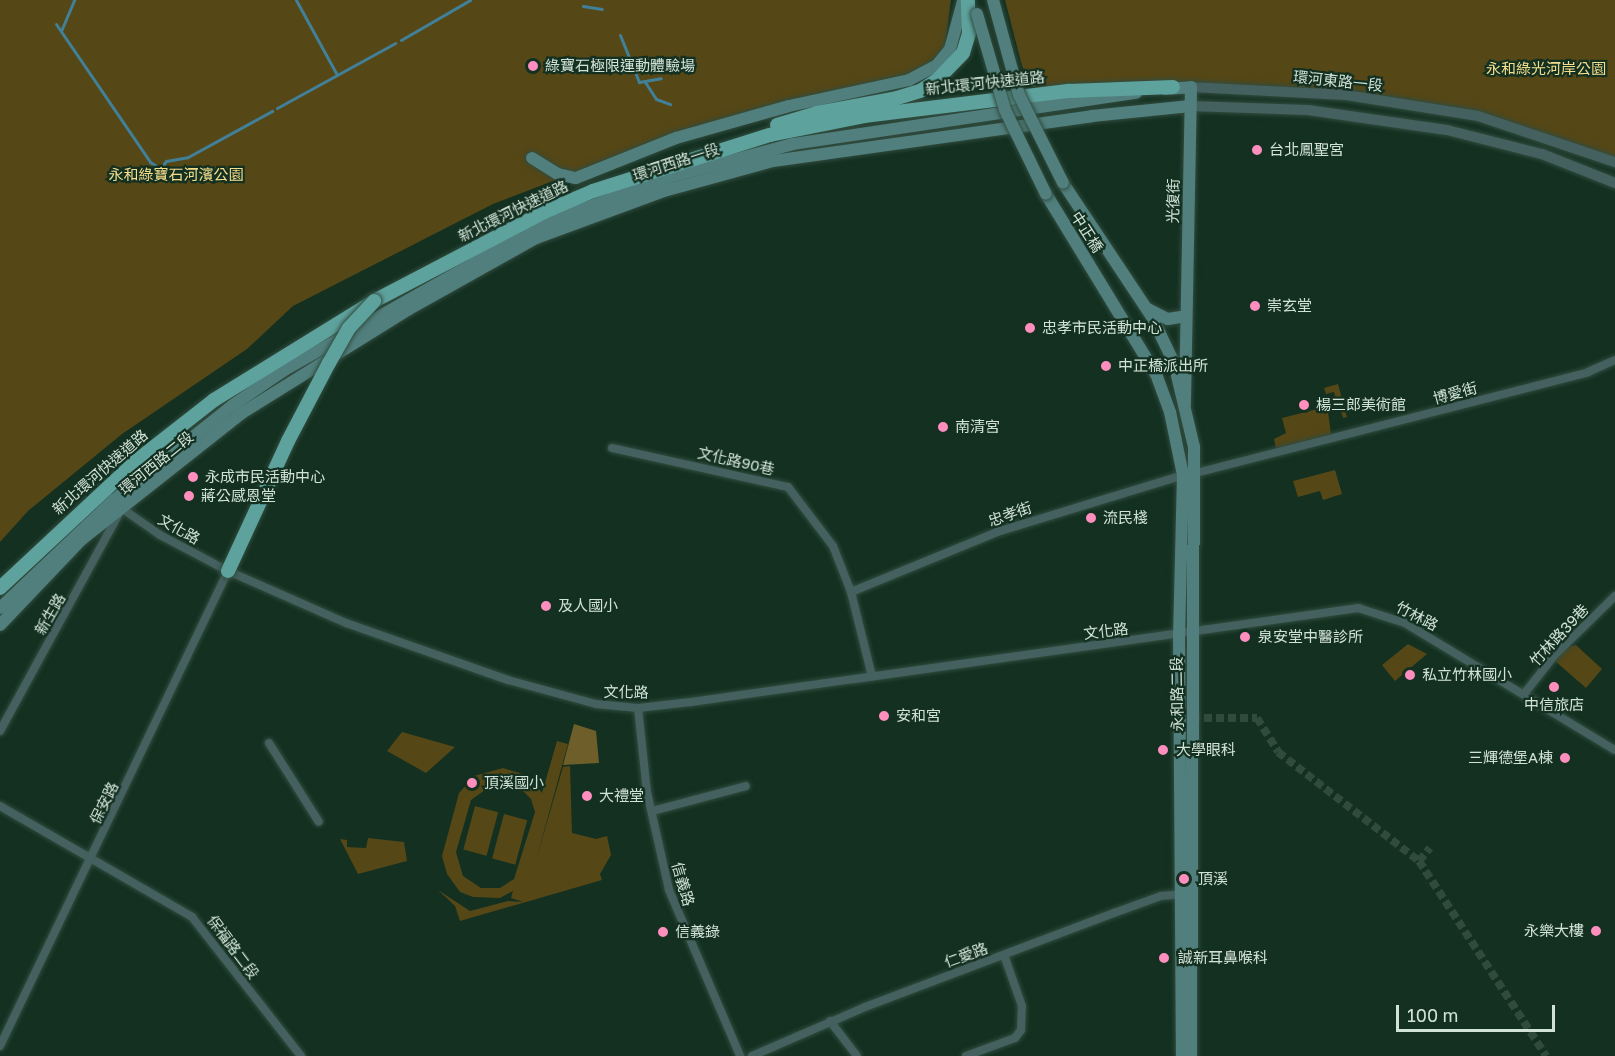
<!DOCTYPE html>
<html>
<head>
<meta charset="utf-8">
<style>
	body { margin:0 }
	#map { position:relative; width:1615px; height:1056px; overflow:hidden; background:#133021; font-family:"Golos Text","Noto Sans TC",sans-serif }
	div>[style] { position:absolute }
	.green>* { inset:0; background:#554716; transform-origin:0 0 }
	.forest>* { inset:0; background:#6e5f2a }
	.stream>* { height:3px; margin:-1.5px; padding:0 1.5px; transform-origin:1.5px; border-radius:1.5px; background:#418098 }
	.minor-tunnel>* { height:8px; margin-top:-4px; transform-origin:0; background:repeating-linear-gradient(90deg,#304b3c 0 8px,transparent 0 12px) }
	.roads { filter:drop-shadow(0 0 2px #314c3e) drop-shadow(0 0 2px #314c3e) }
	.minor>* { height:8px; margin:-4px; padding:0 4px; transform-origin:4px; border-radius:4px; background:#44605f }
	.tertiary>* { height:10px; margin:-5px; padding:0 5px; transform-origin:5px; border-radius:5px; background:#44605f }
	.secondary>* { height:12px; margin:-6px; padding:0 6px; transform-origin:6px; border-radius:6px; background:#517f7d }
	.trunk>* { height:14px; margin:-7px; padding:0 7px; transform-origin:7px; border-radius:7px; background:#5ea29e }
	.bridges { filter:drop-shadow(0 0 2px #314c3e) drop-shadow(0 0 2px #314c3e) }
	.secondary-bridge>* { height:12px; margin:-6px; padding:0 6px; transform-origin:6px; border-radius:6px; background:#517f7d }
	.trunk-bridge>* { height:14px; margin:-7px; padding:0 7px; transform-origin:7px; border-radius:7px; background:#5ea29e }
	.dots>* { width:16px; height:16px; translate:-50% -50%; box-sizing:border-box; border:3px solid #133021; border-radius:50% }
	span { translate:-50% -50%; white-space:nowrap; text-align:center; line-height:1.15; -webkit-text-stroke:4.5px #133021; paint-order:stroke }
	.poi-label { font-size:15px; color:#d1e2d8 }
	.left { translate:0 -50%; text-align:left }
	.right { translate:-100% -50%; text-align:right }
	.park-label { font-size:15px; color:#f7de8d }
	.street-label { font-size:15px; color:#d1e2d8 }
	.scale { position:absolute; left:1396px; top:1005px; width:159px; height:27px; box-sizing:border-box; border:3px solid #d1e2d8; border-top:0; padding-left:8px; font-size:18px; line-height:21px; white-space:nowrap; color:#d1e2d8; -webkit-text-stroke:4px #133021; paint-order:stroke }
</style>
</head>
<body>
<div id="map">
	<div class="green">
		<i style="clip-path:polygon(0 0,951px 0,941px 75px,634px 150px,493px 204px,293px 306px,247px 349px,122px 434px,28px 511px,0 542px)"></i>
		<i style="clip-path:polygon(1005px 0,1615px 0,1615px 165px,1484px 119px,1313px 89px,1033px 87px,1022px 66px)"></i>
		<i style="clip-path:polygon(1338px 384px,1347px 417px,1343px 418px,1341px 411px,1328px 412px,1331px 434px,1276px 448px,1274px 439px,1286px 433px,1282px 418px,1337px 404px,1334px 392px,1326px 394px,1324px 388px)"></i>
		<i style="clip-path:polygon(1335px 470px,1342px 494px,1323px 500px,1320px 491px,1298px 497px,1293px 481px)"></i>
		<i style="clip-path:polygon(1408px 644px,1427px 654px,1395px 681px,1382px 665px)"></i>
		<i style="clip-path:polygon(1576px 645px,1602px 669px,1586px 688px,1555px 661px,1568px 647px)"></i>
		<i style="clip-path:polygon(402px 732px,455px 747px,426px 773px,387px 751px)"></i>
		<i style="clip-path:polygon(evenodd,557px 741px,568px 744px,536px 860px,563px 767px,570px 766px,572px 833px,596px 839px,607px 836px,611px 855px,600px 874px,602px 880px,460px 921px,455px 906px,438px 890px,470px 911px,508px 901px,523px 902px,511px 898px,513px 891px,500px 898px,473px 897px,460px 892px,447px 874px,442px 856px,459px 793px,474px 776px,503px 768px,529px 776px,542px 793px,557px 741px,495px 783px,520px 788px,531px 799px,535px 812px,514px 879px,500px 888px,481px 888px,463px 876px,456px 852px,471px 800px,495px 783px)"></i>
		<i style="left:475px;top:806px;width:24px;height:45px;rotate:15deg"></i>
		<i style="left:504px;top:814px;width:24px;height:46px;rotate:15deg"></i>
		<i style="clip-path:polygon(368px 838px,404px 842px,407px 861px,358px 874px,340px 839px,347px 840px,347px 847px,366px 848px)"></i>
	</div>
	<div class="forest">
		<i style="clip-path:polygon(574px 724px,596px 731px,599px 763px,563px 765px)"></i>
	</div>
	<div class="stream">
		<i style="left:296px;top:0;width:85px;rotate:61.3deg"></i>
		<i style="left:583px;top:6px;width:19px;rotate:9deg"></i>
		<i style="left:56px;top:24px;width:167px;rotate:55.7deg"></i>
		<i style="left:150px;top:162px;width:13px;rotate:32deg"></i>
		<i style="left:61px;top:31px;width:34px;rotate:-67deg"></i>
		<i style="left:620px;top:35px;width:51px;rotate:68deg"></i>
		<i style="left:639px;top:82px;width:22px;rotate:-10deg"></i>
		<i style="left:401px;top:40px;width:80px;rotate:-30.1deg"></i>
		<i style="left:645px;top:82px;width:20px;rotate:57deg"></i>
		<i style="left:656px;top:99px;width:15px;rotate:20deg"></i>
		<i style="left:277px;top:108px;width:135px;rotate:-28.8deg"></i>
		<i style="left:161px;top:168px;width:9px;rotate:-54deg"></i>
		<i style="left:166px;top:161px;width:22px;rotate:-10deg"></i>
		<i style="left:188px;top:157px;width:96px;rotate:-28.7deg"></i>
		<i style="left:178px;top:177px;width:6px;rotate:31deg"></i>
	</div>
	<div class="minor-tunnel">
		<i style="left:1192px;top:718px;width:65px"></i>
		<i style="left:1257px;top:718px;width:40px;rotate:58deg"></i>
		<i style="left:1278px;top:752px;width:178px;rotate:37.7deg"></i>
		<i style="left:1419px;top:861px;width:233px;rotate:56.9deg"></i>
		<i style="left:1419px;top:861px;width:17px;rotate:-50deg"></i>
	</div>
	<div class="roads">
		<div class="minor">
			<i style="left:612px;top:448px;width:180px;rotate:12.5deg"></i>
			<i style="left:788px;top:487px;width:74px;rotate:52.7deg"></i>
			<i style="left:833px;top:546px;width:49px;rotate:68.6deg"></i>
			<i style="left:851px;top:592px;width:87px;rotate:76deg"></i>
			<i style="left:1196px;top:473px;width:405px;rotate:-14.4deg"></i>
			<i style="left:1588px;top:372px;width:30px;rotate:-24deg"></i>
			<i style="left:117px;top:505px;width:52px;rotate:34.9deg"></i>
			<i style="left:160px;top:535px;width:77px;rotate:27.9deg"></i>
			<i style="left:228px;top:571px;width:129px;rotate:23.8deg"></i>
			<i style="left:346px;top:623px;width:172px;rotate:19.4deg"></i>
			<i style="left:508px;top:680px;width:91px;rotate:15.3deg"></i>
			<i style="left:596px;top:704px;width:42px;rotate:5.4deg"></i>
			<i style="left:638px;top:708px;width:53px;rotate:-6.5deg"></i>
			<i style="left:691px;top:702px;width:674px;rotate:-8.02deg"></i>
			<i style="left:1358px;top:608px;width:49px;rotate:17.7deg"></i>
			<i style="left:1405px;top:623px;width:245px;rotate:31.2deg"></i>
			<i style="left:851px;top:592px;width:158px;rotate:-22.3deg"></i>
			<i style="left:997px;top:532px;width:195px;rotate:-17deg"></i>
			<i style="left:1524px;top:694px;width:48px;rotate:-51.7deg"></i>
			<i style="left:1554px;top:656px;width:86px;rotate:-44.5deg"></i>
			<i style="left:638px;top:708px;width:84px;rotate:83.9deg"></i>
			<i style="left:647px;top:792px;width:100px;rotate:77.3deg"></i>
			<i style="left:669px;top:890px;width:181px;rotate:66.8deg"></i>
			<i style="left:0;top:731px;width:252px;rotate:-61.3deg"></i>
			<i style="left:269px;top:743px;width:93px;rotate:57.7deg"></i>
			<i style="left:0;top:806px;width:222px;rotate:30deg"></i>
			<i style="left:192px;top:917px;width:177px;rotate:51.9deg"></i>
			<i style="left:652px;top:811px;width:97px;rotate:-14.9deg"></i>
			<i style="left:830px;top:1021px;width:44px;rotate:52.4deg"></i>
			<i style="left:0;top:1046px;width:527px;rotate:-64.36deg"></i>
			<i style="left:752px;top:1056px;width:123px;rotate:-23.4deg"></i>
			<i style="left:865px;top:1007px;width:266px;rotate:-20.7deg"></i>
			<i style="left:1114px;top:913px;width:50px;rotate:-19.9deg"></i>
			<i style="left:1161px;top:896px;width:25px;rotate:-5deg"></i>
			<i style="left:966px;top:1056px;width:52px;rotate:-20.2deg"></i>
			<i style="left:1015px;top:1038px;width:10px;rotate:-53deg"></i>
			<i style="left:1021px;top:1030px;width:24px;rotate:-88deg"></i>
			<i style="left:1022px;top:1006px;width:54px;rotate:-109.4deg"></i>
		</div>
		<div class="tertiary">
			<i style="left:1191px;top:87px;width:155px;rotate:3deg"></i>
			<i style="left:1346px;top:95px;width:134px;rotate:9deg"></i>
			<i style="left:1478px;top:116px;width:145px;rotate:18.6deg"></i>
			<i style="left:1190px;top:106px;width:118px;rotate:1.9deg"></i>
			<i style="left:1308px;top:110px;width:140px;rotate:8.2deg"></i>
			<i style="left:1447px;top:130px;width:98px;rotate:14.2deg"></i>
			<i style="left:1542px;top:154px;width:79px;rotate:21.7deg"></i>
		</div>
		<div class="secondary">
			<i style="left:1165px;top:89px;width:26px;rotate:-4deg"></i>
			<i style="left:1191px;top:87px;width:317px;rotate:91.1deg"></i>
			<i style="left:532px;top:158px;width:31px;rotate:32deg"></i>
			<i style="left:558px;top:174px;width:18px;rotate:13deg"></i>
			<i style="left:576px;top:178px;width:108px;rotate:-21.8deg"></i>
			<i style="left:676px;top:138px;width:117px;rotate:-15.8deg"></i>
			<i style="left:789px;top:106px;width:123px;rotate:-12.2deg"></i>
			<i style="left:909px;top:80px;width:32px;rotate:-28deg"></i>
			<i style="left:937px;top:65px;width:21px;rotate:-51deg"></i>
			<i style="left:950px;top:49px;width:50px;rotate:-74.8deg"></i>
			<i style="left:1063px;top:183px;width:161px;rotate:56.4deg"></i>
			<i style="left:1152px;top:317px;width:51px;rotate:64.4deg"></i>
			<i style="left:1174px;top:363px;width:86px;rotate:76.6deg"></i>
			<i style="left:1194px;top:447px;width:609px;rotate:90.28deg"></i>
			<i style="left:1046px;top:194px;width:211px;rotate:58.6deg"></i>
			<i style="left:1156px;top:374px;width:40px;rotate:69.8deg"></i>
			<i style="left:1170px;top:412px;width:64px;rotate:78.3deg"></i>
			<i style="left:1183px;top:475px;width:160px;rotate:91.4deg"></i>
			<i style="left:1179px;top:635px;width:421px;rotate:89.6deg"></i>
			<i style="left:1148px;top:309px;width:22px;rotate:27deg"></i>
			<i style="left:1168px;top:319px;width:18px;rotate:-9deg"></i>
			<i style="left:0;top:608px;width:157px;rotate:-43.5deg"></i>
			<i style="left:114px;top:500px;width:152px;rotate:-38.6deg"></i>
			<i style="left:233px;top:405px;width:64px;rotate:-34.2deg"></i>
			<i style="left:286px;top:369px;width:297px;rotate:-29.4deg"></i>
			<i style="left:545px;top:223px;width:133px;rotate:-20.2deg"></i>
			<i style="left:670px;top:177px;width:127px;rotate:-15deg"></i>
			<i style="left:793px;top:144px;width:347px;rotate:-8.5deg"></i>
			<i style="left:0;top:625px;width:117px;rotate:-46.4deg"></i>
			<i style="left:81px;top:540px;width:205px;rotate:-38.3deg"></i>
			<i style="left:242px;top:413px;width:197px;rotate:-31.9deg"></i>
			<i style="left:409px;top:309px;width:145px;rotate:-29.2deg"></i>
			<i style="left:536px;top:238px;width:136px;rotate:-20.2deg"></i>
			<i style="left:664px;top:191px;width:113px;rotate:-15.4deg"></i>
			<i style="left:773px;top:161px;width:322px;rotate:-8deg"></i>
			<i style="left:1092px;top:116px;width:99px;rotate:-5.8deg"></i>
		</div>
		<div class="trunk">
			<i style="left:777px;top:125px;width:42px;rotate:-16.7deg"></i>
			<i style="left:817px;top:113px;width:81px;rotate:-10.6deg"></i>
			<i style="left:897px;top:98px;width:24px;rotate:-17deg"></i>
			<i style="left:920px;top:91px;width:20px;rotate:-33deg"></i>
			<i style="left:937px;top:80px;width:37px;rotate:-46deg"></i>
			<i style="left:963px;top:53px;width:21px;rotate:-73deg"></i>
			<i style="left:969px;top:33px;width:33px;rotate:-92deg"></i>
			<i style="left:0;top:588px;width:186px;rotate:-43deg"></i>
			<i style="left:136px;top:461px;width:99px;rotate:-38deg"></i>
			<i style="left:214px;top:400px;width:188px;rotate:-31.7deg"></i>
			<i style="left:374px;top:301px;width:192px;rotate:-27.6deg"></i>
			<i style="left:544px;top:212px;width:53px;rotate:-23.2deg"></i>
			<i style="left:593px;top:191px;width:186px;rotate:-17.6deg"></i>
			<i style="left:770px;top:135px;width:96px;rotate:-11.4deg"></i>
			<i style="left:864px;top:116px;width:207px;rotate:-7deg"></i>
			<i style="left:1069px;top:91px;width:104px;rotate:-2.2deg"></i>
		</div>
	</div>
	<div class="bridges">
		<div class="secondary-bridge">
			<i style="left:993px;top:0;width:98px;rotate:74.7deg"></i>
			<i style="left:1019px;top:95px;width:98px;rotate:63.4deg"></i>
			<i style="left:977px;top:14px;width:100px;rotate:73.7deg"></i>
			<i style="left:1005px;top:110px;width:93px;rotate:64deg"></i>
		</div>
		<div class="trunk-bridge">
			<i style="left:228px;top:571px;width:143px;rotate:-65.2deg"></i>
			<i style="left:288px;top:441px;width:88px;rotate:-62.3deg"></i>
			<i style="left:329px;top:363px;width:40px;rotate:-60.3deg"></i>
			<i style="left:349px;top:328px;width:37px;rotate:-47deg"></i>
		</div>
	</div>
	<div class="dots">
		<i style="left:533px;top:66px;background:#fd8ebe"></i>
		<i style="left:1257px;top:150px;background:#fd8ebe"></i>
		<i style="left:1255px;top:306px;background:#fd8ebe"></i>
		<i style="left:1030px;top:328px;background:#fd8ebe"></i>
		<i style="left:1106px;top:366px;background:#fd8ebe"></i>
		<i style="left:1304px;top:405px;background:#fd8ebe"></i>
		<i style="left:943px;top:427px;background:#fd8ebe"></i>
		<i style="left:193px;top:477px;background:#fd8ebe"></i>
		<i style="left:189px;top:496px;background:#fd8ebe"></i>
		<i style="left:1091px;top:518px;background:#fd8ebe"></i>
		<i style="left:546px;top:606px;background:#fd8ebe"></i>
		<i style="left:1245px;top:637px;background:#fd8ebe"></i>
		<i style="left:1410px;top:675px;background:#fd8ebe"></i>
		<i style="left:1554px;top:687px;background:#fd8ebe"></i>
		<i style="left:884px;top:716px;background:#fd8ebe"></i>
		<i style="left:1163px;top:750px;background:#fd8ebe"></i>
		<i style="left:1565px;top:758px;background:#fd8ebe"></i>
		<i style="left:472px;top:783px;background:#fd8ebe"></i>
		<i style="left:587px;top:796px;background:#fd8ebe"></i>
		<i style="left:1184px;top:879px;background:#fd8ebe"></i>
		<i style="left:1596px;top:931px;background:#fd8ebe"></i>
		<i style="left:663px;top:932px;background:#fd8ebe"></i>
		<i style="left:1164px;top:958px;background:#fd8ebe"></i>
	</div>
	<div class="poi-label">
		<span class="left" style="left:545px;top:66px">綠寶石極限運動體驗場</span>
		<span class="left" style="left:1269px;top:150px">台北鳳聖宮</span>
		<span class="left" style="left:1267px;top:306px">崇玄堂</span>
		<span class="left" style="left:1042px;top:328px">忠孝市民活動中心</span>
		<span class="left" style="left:1118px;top:366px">中正橋派出所</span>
		<span class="left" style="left:1316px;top:405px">楊三郎美術館</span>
		<span class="left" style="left:955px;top:427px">南清宮</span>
		<span class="left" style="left:205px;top:477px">永成市民活動中心</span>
		<span class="left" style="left:201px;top:496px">蔣公感恩堂</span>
		<span class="left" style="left:1103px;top:518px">流民棧</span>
		<span class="left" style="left:558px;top:606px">及人國小</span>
		<span class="left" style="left:1258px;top:637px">泉安堂中醫診所</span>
		<span class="left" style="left:1422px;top:675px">私立竹林國小</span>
		<span style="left:1554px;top:705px">中信旅店</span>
		<span class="left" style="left:896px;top:716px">安和宮</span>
		<span class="left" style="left:1176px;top:750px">大學眼科</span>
		<span class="right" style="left:1553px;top:758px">三輝德堡A棟</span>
		<span class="left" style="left:484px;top:783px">頂溪國小</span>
		<span class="left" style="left:599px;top:796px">大禮堂</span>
		<span class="left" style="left:1198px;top:879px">頂溪</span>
		<span class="right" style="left:1584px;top:931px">永樂大樓</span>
		<span class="left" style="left:675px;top:932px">信義錄</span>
		<span class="left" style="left:1178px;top:958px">誠新耳鼻喉科</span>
	</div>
	<div class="park-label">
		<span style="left:1546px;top:69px">永和綠光河岸公園</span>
		<span style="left:176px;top:175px">永和綠寶石河濱公園</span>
	</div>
	<div class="street-label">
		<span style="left:1338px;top:81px;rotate:6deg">環河東路一段</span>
		<span style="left:985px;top:83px;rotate:-6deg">新北環河快速道路</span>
		<span style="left:676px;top:162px;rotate:-18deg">環河西路一段</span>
		<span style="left:1173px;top:201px;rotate:-89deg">光復街</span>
		<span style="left:513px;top:211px;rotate:-26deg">新北環河快速道路</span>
		<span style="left:1087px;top:232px;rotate:57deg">中正橋</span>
		<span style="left:1455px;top:393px;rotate:-15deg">博愛街</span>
		<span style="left:736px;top:461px;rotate:13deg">文化路90巷</span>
		<span style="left:156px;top:463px;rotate:-39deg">環河西路二段</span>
		<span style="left:100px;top:472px;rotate:-41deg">新北環河快速道路</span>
		<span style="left:1010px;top:514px;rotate:-19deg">忠孝街</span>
		<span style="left:179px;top:529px;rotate:29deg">文化路</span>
		<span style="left:50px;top:614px;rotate:-60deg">新生路</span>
		<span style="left:1417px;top:616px;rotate:27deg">竹林路</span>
		<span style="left:1106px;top:631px;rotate:-7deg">文化路</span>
		<span style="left:1559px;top:635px;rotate:-47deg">竹林路39巷</span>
		<span style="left:626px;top:692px;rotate:1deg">文化路</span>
		<span style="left:1177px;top:694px;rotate:-91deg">永和路二段</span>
		<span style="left:104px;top:803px;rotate:-64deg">保安路</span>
		<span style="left:683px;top:884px;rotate:74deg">信義路</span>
		<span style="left:233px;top:947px;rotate:53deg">保福路二段</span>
		<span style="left:966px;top:955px;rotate:-20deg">仁愛路</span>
	</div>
	<div class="scale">100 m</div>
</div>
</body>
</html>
